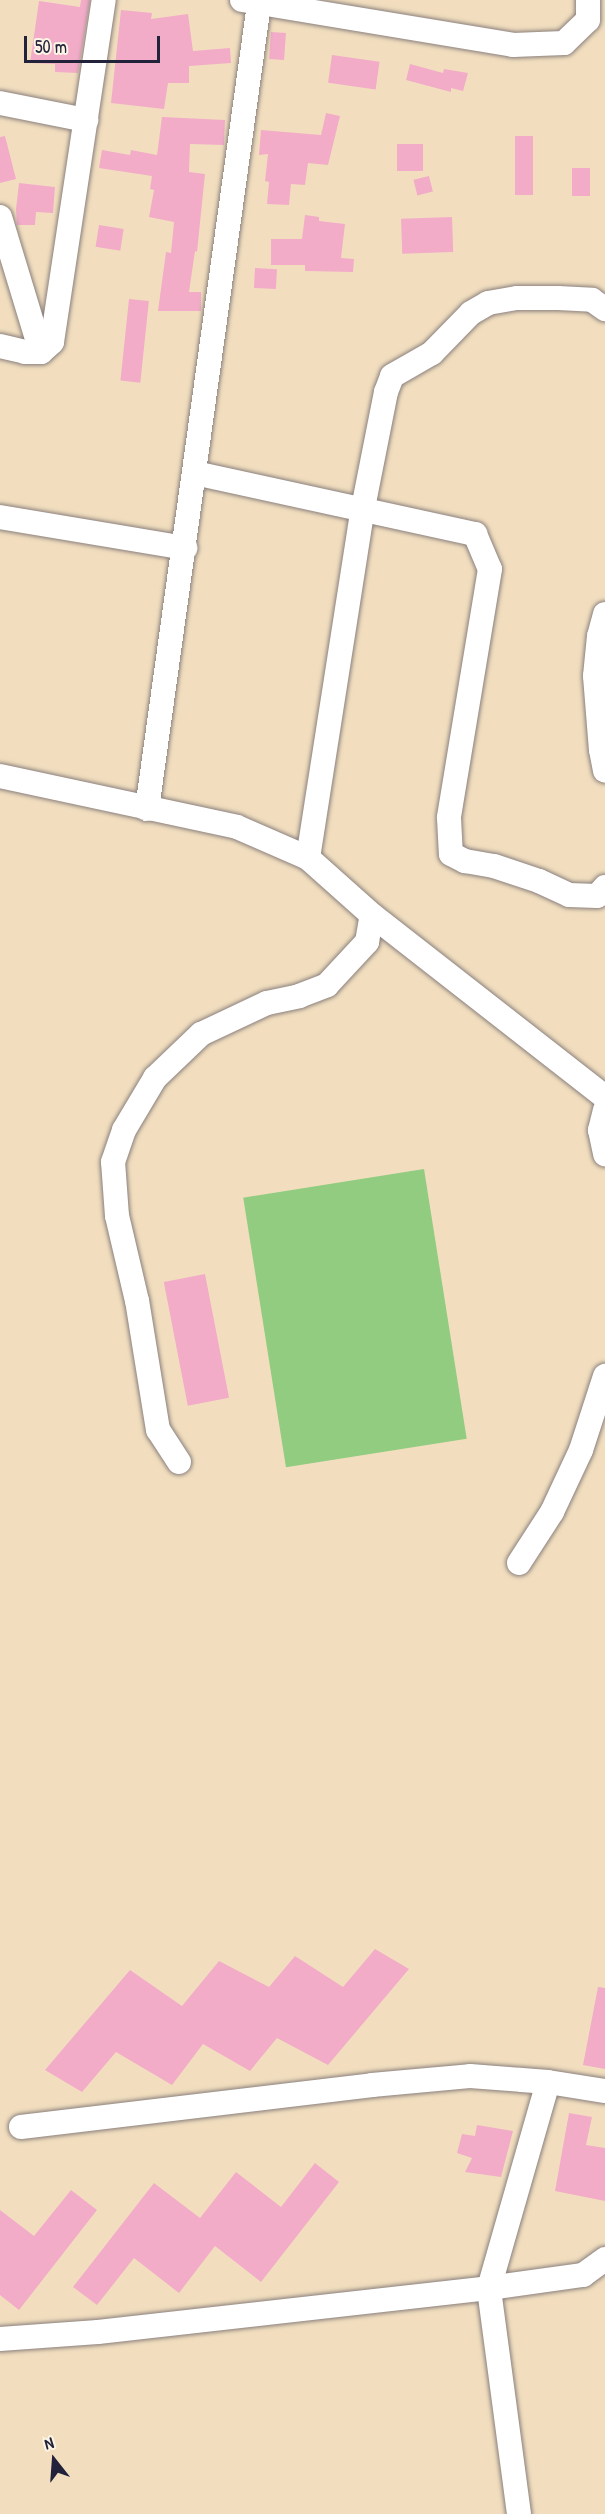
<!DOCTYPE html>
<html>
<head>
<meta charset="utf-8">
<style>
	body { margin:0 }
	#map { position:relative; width:605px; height:2514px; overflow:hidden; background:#f2debf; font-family:"Patrick Hand",sans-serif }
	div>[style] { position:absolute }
	.green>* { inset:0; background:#91cc80; transform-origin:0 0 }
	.building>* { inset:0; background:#f2acc8; transform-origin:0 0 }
	.roads { filter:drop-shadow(0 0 2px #8a807d) drop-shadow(0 0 2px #8a807d) }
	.minor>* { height:24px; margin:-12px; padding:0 12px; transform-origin:12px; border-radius:12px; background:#fff }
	span { translate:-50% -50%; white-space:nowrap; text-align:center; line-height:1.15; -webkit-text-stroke:4.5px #fcf5e5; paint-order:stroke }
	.north { position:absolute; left:24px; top:2430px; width:60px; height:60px; -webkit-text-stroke:4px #fcf5e5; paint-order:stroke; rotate:343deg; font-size:16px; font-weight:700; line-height:24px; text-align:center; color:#22223b }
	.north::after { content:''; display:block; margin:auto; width:21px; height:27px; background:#22223b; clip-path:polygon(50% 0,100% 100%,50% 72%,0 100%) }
	.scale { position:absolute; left:24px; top:36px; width:136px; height:27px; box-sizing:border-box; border:3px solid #22223b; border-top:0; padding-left:8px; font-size:18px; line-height:21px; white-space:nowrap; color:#22223b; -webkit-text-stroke:4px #fcf5e5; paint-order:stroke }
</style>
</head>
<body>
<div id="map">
	<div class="green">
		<i style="left:424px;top:1169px;width:273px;height:183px;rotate:81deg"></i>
	</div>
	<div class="building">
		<i style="clip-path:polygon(81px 0,90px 0,78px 73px,55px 72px,55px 64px,30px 63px,39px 1px,80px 7px)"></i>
		<i style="clip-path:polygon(121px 10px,152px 13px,151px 19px,188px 14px,193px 51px,230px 48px,231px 63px,189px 66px,189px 83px,168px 83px,164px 109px,111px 103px)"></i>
		<i style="left:271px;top:32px;width:15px;height:27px;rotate:4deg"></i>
		<i style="left:332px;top:55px;width:48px;height:28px;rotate:8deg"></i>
		<i style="clip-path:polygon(410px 64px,443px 73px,444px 69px,468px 73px,463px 91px,451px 88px,451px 92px,406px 80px)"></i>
		<i style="clip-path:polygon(326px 113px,340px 116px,328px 165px,308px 163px,305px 185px,291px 184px,289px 205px,267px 204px,269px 182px,265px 181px,268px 154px,259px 155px,261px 130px,321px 135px)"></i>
		<i style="clip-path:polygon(162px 117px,225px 120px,224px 145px,190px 144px,189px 172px,205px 174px,197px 252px,195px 251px,189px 292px,201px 292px,201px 311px,158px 311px,166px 252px,171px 253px,174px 222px,149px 217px,154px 190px,150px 189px,152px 176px,99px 168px,102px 150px,130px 155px,131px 150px,157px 155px)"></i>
		<i style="clip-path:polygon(5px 136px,16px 179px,0 183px,0 137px)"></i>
		<i style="left:515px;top:136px;width:18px;height:59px"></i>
		<i style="left:423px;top:144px;width:27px;height:26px;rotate:90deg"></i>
		<i style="left:572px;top:168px;width:18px;height:28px"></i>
		<i style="left:429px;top:176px;width:16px;height:16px;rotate:76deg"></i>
		<i style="clip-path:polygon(19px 183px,55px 187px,53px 213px,36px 212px,35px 225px,17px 225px,16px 209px)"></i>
		<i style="clip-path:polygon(305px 215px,319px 217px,319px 221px,345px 224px,341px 258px,354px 259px,353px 272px,305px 271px,305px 265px,271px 265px,271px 239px,302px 239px)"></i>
		<i style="left:452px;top:217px;width:35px;height:51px;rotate:88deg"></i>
		<i style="left:99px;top:225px;width:25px;height:22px;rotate:9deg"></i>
		<i style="left:255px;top:268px;width:22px;height:20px;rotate:3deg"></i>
		<i style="left:129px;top:299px;width:20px;height:82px;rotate:6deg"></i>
		<i style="left:205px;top:1274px;width:126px;height:42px;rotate:79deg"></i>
		<i style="clip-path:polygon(375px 1949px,409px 1969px,328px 2065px,277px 2038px,250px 2071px,203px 2044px,172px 2085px,116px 2052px,82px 2092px,45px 2070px,130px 1970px,182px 2006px,219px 1961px,269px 1987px,295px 1956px,343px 1987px)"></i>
		<i style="clip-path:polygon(598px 1987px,605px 1988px,605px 2069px,583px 2065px)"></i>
		<i style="clip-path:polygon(569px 2113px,592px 2117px,586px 2145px,605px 2148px,605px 2201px,555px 2191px)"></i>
		<i style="clip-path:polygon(477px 2125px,513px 2131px,501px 2177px,465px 2172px,472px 2158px,457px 2153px,462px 2134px,475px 2136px)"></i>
		<i style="clip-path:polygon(315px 2163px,339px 2182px,261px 2282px,215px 2246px,179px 2293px,134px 2258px,97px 2305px,73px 2287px,154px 2183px,200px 2218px,236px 2172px,281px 2207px)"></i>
		<i style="clip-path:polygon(71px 2190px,97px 2210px,19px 2310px,0 2295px,0 2210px,34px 2236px)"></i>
	</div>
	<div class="roads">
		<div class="minor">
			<i style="left:242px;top:0;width:275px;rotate:9.4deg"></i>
			<i style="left:513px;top:45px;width:51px;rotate:-2.2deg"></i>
			<i style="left:564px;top:43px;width:33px;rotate:-44deg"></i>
			<i style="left:588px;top:20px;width:20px;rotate:-90deg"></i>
			<i style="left:0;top:103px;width:88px;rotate:11.2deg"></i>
			<i style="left:0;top:217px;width:141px;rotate:73.1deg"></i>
			<i style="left:0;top:346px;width:26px;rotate:13deg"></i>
			<i style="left:25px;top:352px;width:16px"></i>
			<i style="left:41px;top:352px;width:15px;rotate:-42deg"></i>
			<i style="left:52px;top:342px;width:346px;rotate:-81.4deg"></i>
			<i style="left:195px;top:473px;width:287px;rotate:12.3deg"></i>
			<i style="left:475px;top:534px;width:38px;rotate:67deg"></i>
			<i style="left:490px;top:569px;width:252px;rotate:99.4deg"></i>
			<i style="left:449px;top:818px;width:36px;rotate:87deg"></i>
			<i style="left:451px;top:854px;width:16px;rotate:27deg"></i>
			<i style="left:465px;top:861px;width:29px;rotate:10deg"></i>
			<i style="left:494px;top:866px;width:47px;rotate:18.4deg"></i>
			<i style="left:539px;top:881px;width:33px;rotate:25deg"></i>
			<i style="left:569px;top:895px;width:28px;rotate:2deg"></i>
			<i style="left:597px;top:896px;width:12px;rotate:-48deg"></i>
			<i style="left:0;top:517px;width:188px;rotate:9.5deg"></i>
			<i style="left:605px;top:614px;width:23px;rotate:105deg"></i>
			<i style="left:599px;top:636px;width:40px;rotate:95.7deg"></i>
			<i style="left:595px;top:676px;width:74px;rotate:85.4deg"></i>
			<i style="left:601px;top:750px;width:21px;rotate:79deg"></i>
			<i style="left:0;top:776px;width:242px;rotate:12.1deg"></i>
			<i style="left:237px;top:827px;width:77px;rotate:23.6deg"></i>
			<i style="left:308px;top:858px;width:86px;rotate:41.7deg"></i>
			<i style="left:372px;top:915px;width:296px;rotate:38deg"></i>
			<i style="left:147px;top:809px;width:813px;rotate:-82.08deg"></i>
			<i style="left:308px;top:858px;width:354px;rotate:-81.1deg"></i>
			<i style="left:363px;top:508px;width:118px;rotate:-78.8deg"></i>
			<i style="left:386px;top:392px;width:17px;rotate:-69deg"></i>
			<i style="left:392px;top:376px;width:46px;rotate:-29.9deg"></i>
			<i style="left:432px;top:353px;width:56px;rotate:-45.7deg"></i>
			<i style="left:471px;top:313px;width:20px;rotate:-30deg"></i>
			<i style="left:488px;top:303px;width:29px;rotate:-10deg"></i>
			<i style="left:517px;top:298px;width:41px"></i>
			<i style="left:558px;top:298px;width:34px;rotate:3deg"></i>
			<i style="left:592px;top:300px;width:16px;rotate:35deg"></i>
			<i style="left:605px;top:1110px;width:21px;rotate:104deg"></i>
			<i style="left:600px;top:1130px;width:25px;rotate:78deg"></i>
			<i style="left:179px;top:1462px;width:38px;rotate:-123deg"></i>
			<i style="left:158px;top:1430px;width:131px;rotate:-99.2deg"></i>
			<i style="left:137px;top:1301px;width:87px;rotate:-103.2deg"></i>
			<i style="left:117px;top:1216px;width:54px;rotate:-94.2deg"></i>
			<i style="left:113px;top:1162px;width:34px;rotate:-71deg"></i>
			<i style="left:124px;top:1130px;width:61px;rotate:-59.2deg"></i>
			<i style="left:155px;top:1078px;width:64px;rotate:-43.7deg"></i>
			<i style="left:201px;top:1034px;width:73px;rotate:-25.2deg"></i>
			<i style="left:267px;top:1003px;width:33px;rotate:-12deg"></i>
			<i style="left:299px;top:996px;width:30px;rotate:-21deg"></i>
			<i style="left:327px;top:985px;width:59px;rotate:-47.1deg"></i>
			<i style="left:367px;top:942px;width:27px;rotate:-80deg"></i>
			<i style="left:519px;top:1563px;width:61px;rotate:-57.1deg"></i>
			<i style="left:552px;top:1512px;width:68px;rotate:-64.9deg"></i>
			<i style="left:581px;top:1450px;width:78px;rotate:-72deg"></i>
			<i style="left:21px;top:2127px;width:354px;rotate:-6.8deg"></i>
			<i style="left:372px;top:2085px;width:98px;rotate:-5.2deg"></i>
			<i style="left:470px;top:2076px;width:78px;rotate:4.4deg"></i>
			<i style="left:548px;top:2082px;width:58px;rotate:9deg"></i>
			<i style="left:0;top:2339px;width:98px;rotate:-4.1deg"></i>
			<i style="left:98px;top:2332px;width:393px;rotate:-6.4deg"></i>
			<i style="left:489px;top:2288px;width:95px;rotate:-7.9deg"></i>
			<i style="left:583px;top:2275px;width:27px;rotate:-36deg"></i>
			<i style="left:519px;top:2514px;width:228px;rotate:-97.6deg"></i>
			<i style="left:489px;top:2288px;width:214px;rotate:-74deg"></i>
		</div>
	</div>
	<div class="north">N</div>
	<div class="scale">50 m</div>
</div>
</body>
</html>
